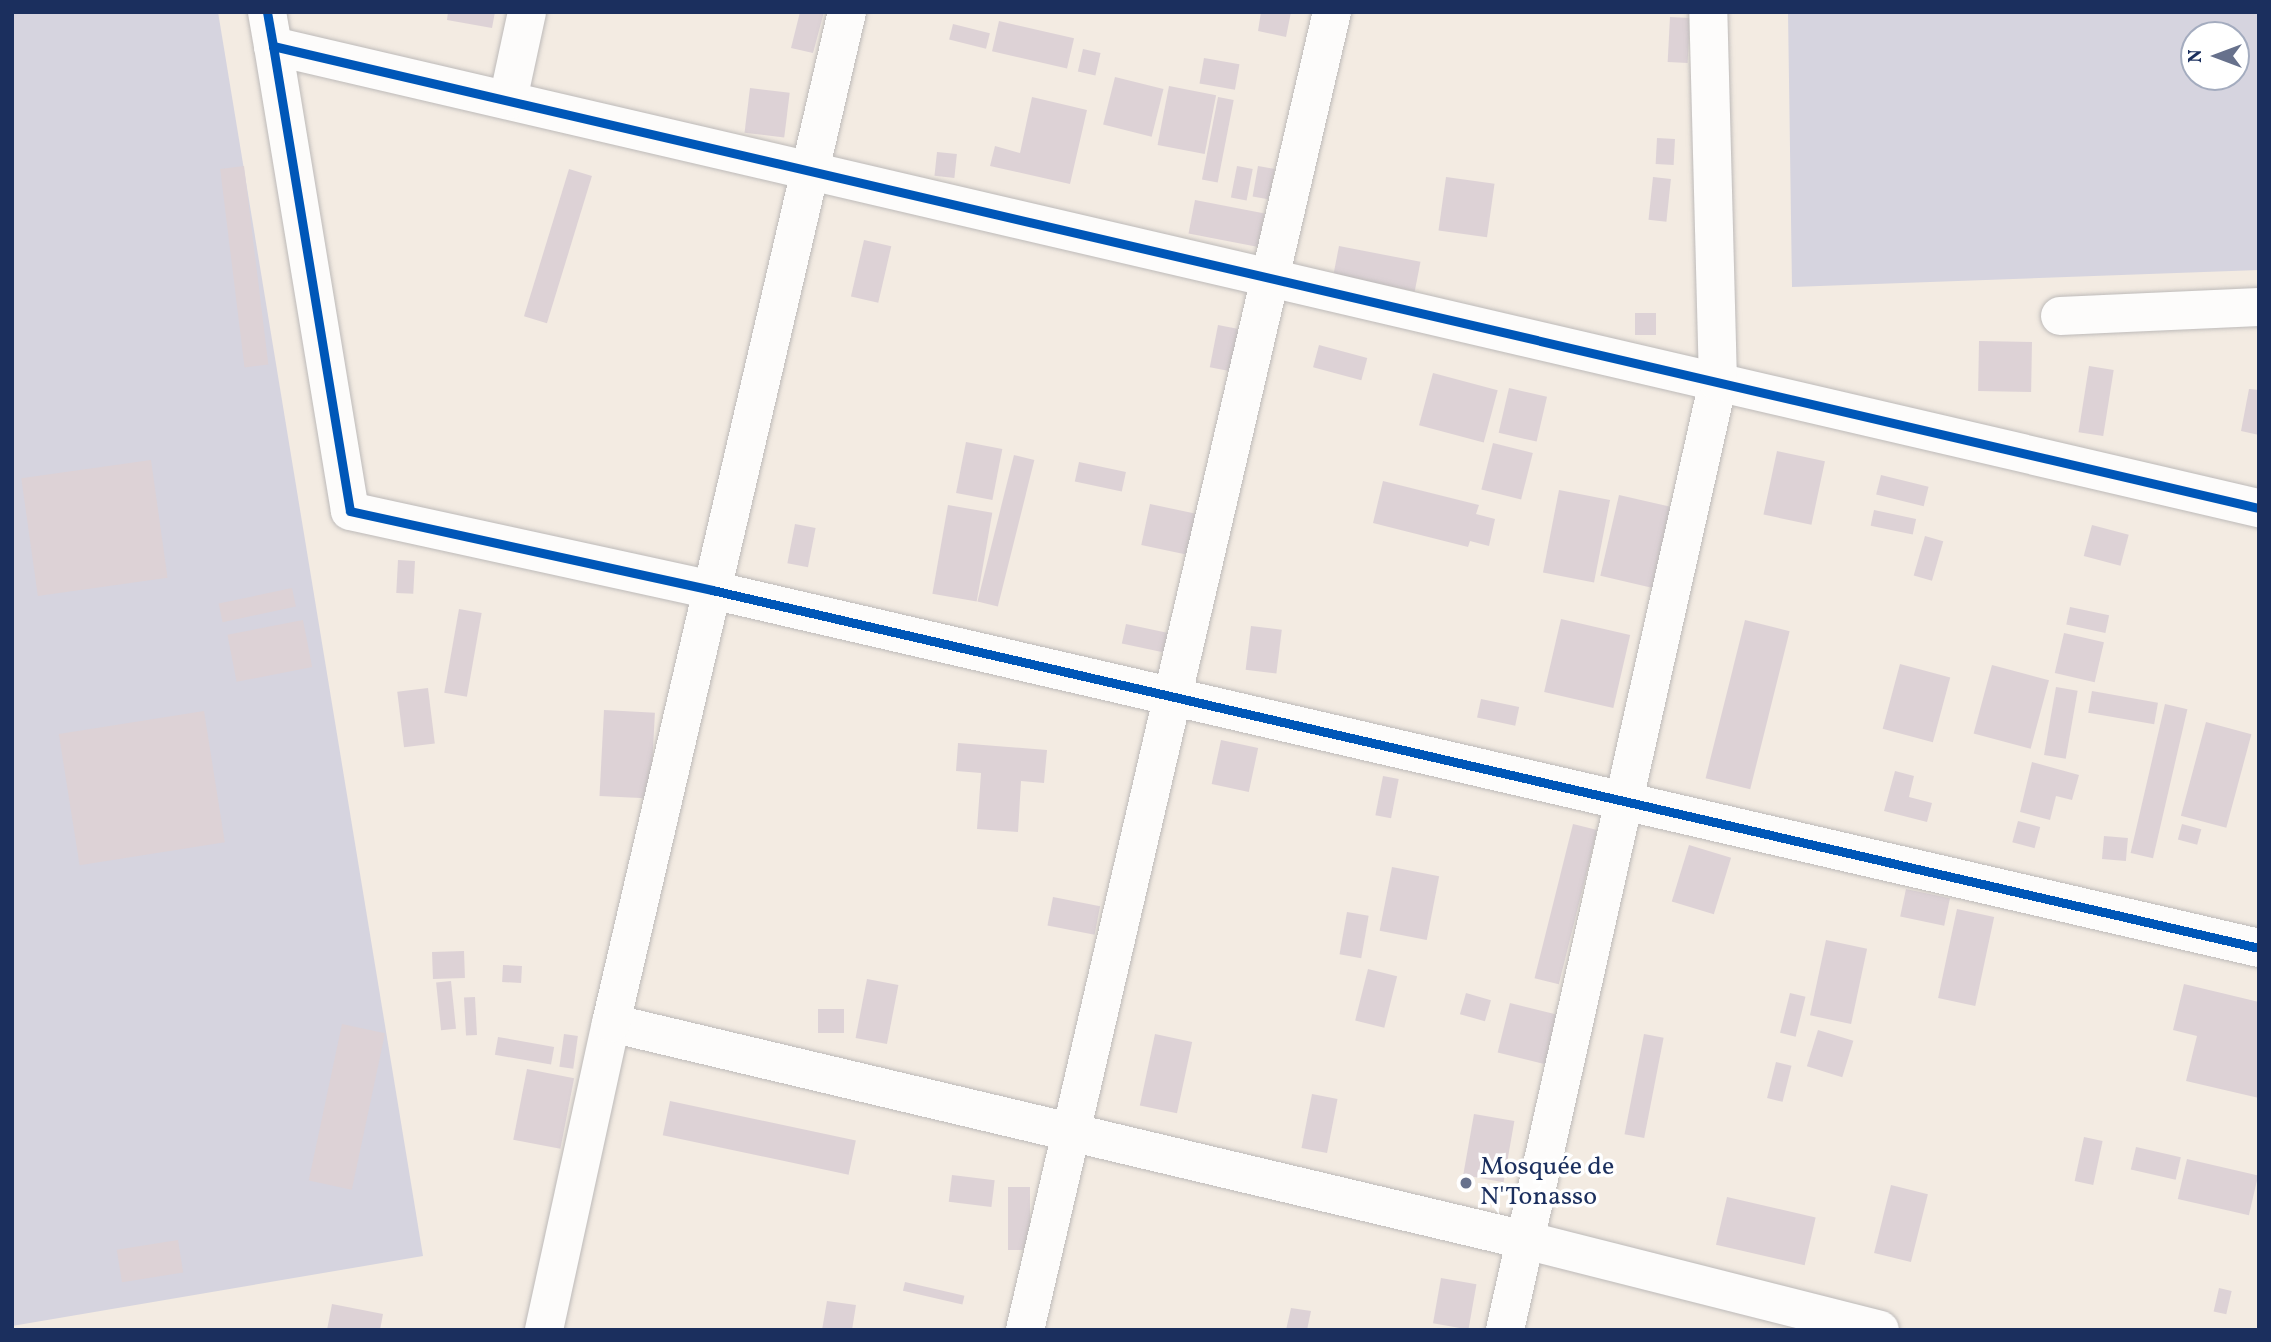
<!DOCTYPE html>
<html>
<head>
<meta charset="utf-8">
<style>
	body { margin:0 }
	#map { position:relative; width:2271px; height:1342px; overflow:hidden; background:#f3ebe2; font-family:Vollkorn,serif }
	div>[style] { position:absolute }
	.industrial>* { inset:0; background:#d6d4df }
	.building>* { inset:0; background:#ddd2d6; transform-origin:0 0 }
	.roads { filter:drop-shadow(0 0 2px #bdbab9) drop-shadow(0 0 2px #bdbab9) }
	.minor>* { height:38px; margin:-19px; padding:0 19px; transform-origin:19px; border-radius:19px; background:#fdfcfb }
	.cycleway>* { height:9px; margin:-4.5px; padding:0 4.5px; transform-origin:4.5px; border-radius:4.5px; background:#0057b8 }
	.dots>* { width:19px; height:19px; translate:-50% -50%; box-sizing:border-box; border:4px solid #fff; border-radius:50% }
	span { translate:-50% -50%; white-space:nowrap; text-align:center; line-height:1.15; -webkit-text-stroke:7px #fff; paint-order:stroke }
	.poi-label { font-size:26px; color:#1b2f5e }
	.left { translate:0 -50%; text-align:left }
	.frame { position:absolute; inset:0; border:14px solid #1b2f5e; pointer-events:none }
	.north { position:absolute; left:2180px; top:21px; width:70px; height:70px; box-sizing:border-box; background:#fff; border:2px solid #a4acbf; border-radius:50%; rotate:270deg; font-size:19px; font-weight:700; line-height:28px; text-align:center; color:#1b2f5e }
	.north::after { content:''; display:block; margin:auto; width:24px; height:32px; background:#67718c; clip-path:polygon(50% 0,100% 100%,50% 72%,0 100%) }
</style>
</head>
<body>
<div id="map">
	<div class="industrial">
		<i style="clip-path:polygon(12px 12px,218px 12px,423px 1256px,12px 1326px)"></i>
		<i style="clip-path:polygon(evenodd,1788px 12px,2259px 12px,2259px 270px,1792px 287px,1788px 12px,2194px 35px,2236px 35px,2236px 77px,2194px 77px,2194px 35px)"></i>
	</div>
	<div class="building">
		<i style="clip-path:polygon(448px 12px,495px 12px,492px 28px,447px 20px)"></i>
		<i style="clip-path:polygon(800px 12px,824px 12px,813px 53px,791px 48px)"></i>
		<i style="clip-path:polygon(1261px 12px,1291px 12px,1286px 37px,1258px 31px)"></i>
		<i style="left:1670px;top:17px;width:20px;height:45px;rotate:3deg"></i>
		<i style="left:999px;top:21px;width:77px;height:31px;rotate:13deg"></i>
		<i style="left:953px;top:24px;width:38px;height:16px;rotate:14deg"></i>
		<i style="left:1083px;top:49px;width:18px;height:23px;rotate:13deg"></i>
		<i style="left:1204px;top:58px;width:36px;height:26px;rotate:10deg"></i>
		<i style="left:1115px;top:77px;width:50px;height:49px;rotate:14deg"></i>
		<i style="left:1169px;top:86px;width:48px;height:60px;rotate:11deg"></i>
		<i style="left:750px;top:88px;width:40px;height:45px;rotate:7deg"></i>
		<i style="clip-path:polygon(1032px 97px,1087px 110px,1070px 184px,990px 166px,995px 146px,1020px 153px)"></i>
		<i style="left:1218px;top:97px;width:16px;height:84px;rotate:11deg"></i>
		<i style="left:1657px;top:138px;width:18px;height:26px;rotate:3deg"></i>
		<i style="left:937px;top:152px;width:20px;height:24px;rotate:6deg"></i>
		<i style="left:244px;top:166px;width:200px;height:24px;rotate:83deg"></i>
		<i style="left:1237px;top:166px;width:16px;height:32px;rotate:11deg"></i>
		<i style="left:1258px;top:166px;width:17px;height:31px;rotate:10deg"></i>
		<i style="left:569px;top:169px;width:24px;height:154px;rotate:17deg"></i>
		<i style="left:1446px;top:177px;width:49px;height:54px;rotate:8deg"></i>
		<i style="left:1653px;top:177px;width:18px;height:43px;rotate:6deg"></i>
		<i style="left:1195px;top:200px;width:71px;height:34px;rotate:11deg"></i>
		<i style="left:864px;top:240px;width:28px;height:58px;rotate:13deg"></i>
		<i style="left:1339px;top:246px;width:83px;height:30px;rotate:11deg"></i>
		<i style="left:1635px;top:313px;width:21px;height:22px"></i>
		<i style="left:1218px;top:325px;width:21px;height:43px;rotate:11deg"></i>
		<i style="left:1979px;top:341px;width:53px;height:50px;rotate:1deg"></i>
		<i style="left:1319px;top:345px;width:50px;height:23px;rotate:15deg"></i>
		<i style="left:2089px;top:366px;width:25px;height:67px;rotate:9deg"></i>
		<i style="left:1433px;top:373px;width:67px;height:54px;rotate:15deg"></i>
		<i style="left:1509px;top:388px;width:39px;height:46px;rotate:13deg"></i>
		<i style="clip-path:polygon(2249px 389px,2259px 390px,2259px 435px,2241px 431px)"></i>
		<i style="left:966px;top:442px;width:37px;height:52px;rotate:11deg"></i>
		<i style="left:1493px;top:443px;width:41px;height:48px;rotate:14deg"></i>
		<i style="left:1777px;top:451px;width:49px;height:65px;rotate:12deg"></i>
		<i style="left:1014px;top:455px;width:21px;height:151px;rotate:14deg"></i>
		<i style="left:151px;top:460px;width:119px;height:131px;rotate:82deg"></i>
		<i style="left:1079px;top:462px;width:48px;height:20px;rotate:12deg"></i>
		<i style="left:1881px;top:475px;width:49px;height:20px;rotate:14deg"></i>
		<i style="clip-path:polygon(1383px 481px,1479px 505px,1476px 514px,1495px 519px,1489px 546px,1470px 541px,1468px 547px,1373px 523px)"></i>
		<i style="left:1559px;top:490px;width:52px;height:84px;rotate:11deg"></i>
		<i style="left:1619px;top:495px;width:55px;height:83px;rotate:13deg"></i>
		<i style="left:1150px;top:504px;width:47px;height:42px;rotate:12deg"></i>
		<i style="left:948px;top:505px;width:45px;height:90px;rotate:10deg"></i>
		<i style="left:1874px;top:510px;width:43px;height:16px;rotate:12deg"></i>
		<i style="left:795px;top:524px;width:21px;height:40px;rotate:11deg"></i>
		<i style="left:2092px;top:525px;width:38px;height:32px;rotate:15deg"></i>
		<i style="left:1925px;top:536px;width:19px;height:41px;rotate:16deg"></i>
		<i style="left:398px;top:560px;width:17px;height:33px;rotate:3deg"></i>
		<i style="left:292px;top:588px;width:19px;height:75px;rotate:78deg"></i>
		<i style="left:2070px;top:607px;width:40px;height:18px;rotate:12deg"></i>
		<i style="left:459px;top:609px;width:23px;height:85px;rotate:10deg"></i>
		<i style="left:1561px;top:619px;width:71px;height:75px;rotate:13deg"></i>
		<i style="left:303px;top:620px;width:48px;height:77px;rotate:79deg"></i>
		<i style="left:1745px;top:620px;width:46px;height:163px;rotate:14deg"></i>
		<i style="left:1126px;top:624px;width:48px;height:20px;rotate:12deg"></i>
		<i style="left:1251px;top:626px;width:31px;height:44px;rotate:7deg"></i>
		<i style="left:2064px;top:633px;width:41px;height:41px;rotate:13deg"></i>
		<i style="left:1900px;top:664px;width:52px;height:67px;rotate:15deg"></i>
		<i style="left:1992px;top:665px;width:59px;height:71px;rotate:15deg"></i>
		<i style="left:2056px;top:687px;width:22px;height:69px;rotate:10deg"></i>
		<i style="left:428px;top:688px;width:56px;height:31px;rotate:83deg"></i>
		<i style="left:2092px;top:691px;width:67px;height:22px;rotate:10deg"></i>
		<i style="left:1481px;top:699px;width:39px;height:19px;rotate:12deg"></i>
		<i style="left:2165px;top:704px;width:23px;height:153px;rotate:13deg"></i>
		<i style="left:604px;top:710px;width:51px;height:86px;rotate:3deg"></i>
		<i style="left:204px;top:711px;width:133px;height:147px;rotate:81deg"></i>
		<i style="left:2206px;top:722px;width:47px;height:97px;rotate:15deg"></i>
		<i style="left:1221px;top:740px;width:38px;height:45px;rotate:12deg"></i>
		<i style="clip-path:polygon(958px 743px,1047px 750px,1044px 783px,1021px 781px,1018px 832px,977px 829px,981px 773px,956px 771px)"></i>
		<i style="clip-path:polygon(2032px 762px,2079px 775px,2072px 800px,2056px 796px,2050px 820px,2020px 812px)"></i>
		<i style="clip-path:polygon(1895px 771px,1914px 776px,1909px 797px,1932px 803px,1927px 822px,1884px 811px)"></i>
		<i style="left:1383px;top:776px;width:16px;height:40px;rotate:11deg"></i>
		<i style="left:2018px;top:821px;width:23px;height:22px;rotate:15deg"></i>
		<i style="left:1573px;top:824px;width:25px;height:159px;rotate:14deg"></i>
		<i style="left:2182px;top:824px;width:20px;height:16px;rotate:15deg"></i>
		<i style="left:2104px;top:836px;width:24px;height:23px;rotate:5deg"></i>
		<i style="left:1689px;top:845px;width:44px;height:59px;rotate:17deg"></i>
		<i style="left:1392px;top:867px;width:48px;height:65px;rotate:11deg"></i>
		<i style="left:1906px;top:889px;width:45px;height:28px;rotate:12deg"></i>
		<i style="left:1053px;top:897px;width:48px;height:29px;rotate:11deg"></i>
		<i style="left:1957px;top:909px;width:38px;height:91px;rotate:12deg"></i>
		<i style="left:1347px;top:912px;width:22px;height:43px;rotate:10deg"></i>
		<i style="left:1826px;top:940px;width:42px;height:77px;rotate:12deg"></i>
		<i style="left:464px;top:951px;width:27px;height:32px;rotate:88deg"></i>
		<i style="left:503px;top:965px;width:19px;height:17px;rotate:3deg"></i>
		<i style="left:1368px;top:969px;width:30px;height:53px;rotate:14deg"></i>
		<i style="left:867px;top:979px;width:32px;height:60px;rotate:11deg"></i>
		<i style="left:451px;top:981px;width:48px;height:15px;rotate:84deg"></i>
		<i style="clip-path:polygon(2184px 984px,2259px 1002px,2259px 1098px,2186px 1081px,2197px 1036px,2173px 1030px)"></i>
		<i style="left:1466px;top:993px;width:26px;height:22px;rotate:16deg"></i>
		<i style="left:1790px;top:993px;width:16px;height:41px;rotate:14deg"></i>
		<i style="left:475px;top:997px;width:38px;height:11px;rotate:87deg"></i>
		<i style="left:1510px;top:1003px;width:50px;height:51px;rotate:14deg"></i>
		<i style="left:818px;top:1009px;width:26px;height:24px"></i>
		<i style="left:342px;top:1024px;width:44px;height:160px;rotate:12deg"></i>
		<i style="left:1818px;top:1030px;width:37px;height:38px;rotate:17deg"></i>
		<i style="left:564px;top:1034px;width:14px;height:33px;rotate:8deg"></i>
		<i style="left:1155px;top:1034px;width:38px;height:73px;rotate:12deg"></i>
		<i style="left:1644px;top:1034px;width:20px;height:102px;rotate:11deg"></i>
		<i style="left:498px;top:1037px;width:57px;height:18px;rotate:10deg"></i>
		<i style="left:1776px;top:1062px;width:16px;height:37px;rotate:14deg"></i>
		<i style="left:527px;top:1069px;width:48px;height:72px;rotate:11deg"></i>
		<i style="left:1312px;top:1094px;width:26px;height:55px;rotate:11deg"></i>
		<i style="left:670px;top:1101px;width:190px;height:35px;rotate:12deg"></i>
		<i style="left:1474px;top:1114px;width:41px;height:62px;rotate:10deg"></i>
		<i style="left:2084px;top:1137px;width:19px;height:45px;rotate:12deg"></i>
		<i style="left:2136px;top:1147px;width:46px;height:23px;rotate:13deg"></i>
		<i style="left:2187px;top:1159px;width:73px;height:41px;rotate:13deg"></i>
		<i style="left:952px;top:1175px;width:43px;height:27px;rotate:7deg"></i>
		<i style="left:1891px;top:1185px;width:38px;height:70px;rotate:14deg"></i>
		<i style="left:1008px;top:1187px;width:22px;height:63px"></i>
		<i style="left:1727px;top:1197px;width:91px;height:49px;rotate:13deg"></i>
		<i style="left:178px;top:1240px;width:33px;height:62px;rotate:81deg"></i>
		<i style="left:1441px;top:1278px;width:36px;height:46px;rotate:10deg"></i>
		<i style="left:905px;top:1282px;width:61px;height:9px;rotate:13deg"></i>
		<i style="left:2219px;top:1288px;width:13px;height:24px;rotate:13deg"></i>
		<i style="clip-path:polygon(827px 1301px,856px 1305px,852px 1330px,822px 1330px)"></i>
		<i style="clip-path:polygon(332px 1304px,383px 1314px,380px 1330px,327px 1330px)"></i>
		<i style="clip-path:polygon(1291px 1308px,1311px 1311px,1307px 1330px,1286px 1330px)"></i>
	</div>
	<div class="roads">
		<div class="minor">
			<i style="left:267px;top:12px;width:35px;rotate:80deg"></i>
			<i style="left:273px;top:46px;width:2039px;rotate:13.1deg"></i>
			<i style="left:273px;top:46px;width:471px;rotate:80.6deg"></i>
			<i style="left:350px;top:511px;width:371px;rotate:12.3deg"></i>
			<i style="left:712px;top:590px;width:1588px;rotate:13.03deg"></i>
			<i style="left:508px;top:100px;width:90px;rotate:-77.8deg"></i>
			<i style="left:2060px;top:316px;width:199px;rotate:-2.6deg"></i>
			<i style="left:611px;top:1023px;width:939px;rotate:13.36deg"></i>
			<i style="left:1525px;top:1240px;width:366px;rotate:14.2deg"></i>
			<i style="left:544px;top:1330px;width:314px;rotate:-77.7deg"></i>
			<i style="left:611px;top:1023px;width:1038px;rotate:-76.86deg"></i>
			<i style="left:1025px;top:1330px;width:1353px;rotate:-76.89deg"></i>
			<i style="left:1505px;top:1330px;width:972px;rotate:-77.34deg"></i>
			<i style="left:1718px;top:382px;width:370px;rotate:-91.5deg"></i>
		</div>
	</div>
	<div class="cycleway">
		<i style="left:267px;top:12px;width:35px;rotate:80deg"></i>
		<i style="left:273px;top:46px;width:2039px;rotate:13.1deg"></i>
		<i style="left:273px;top:46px;width:471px;rotate:80.6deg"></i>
		<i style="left:350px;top:511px;width:371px;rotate:12.3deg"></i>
		<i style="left:712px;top:590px;width:1588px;rotate:13.03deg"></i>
	</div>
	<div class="dots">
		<i style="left:1466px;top:1183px;background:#67718c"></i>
	</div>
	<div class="poi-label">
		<span class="left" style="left:1480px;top:1183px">Mosquée de<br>N'Tonasso</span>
	</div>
	<div class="frame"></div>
	<div class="north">N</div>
</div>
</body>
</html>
